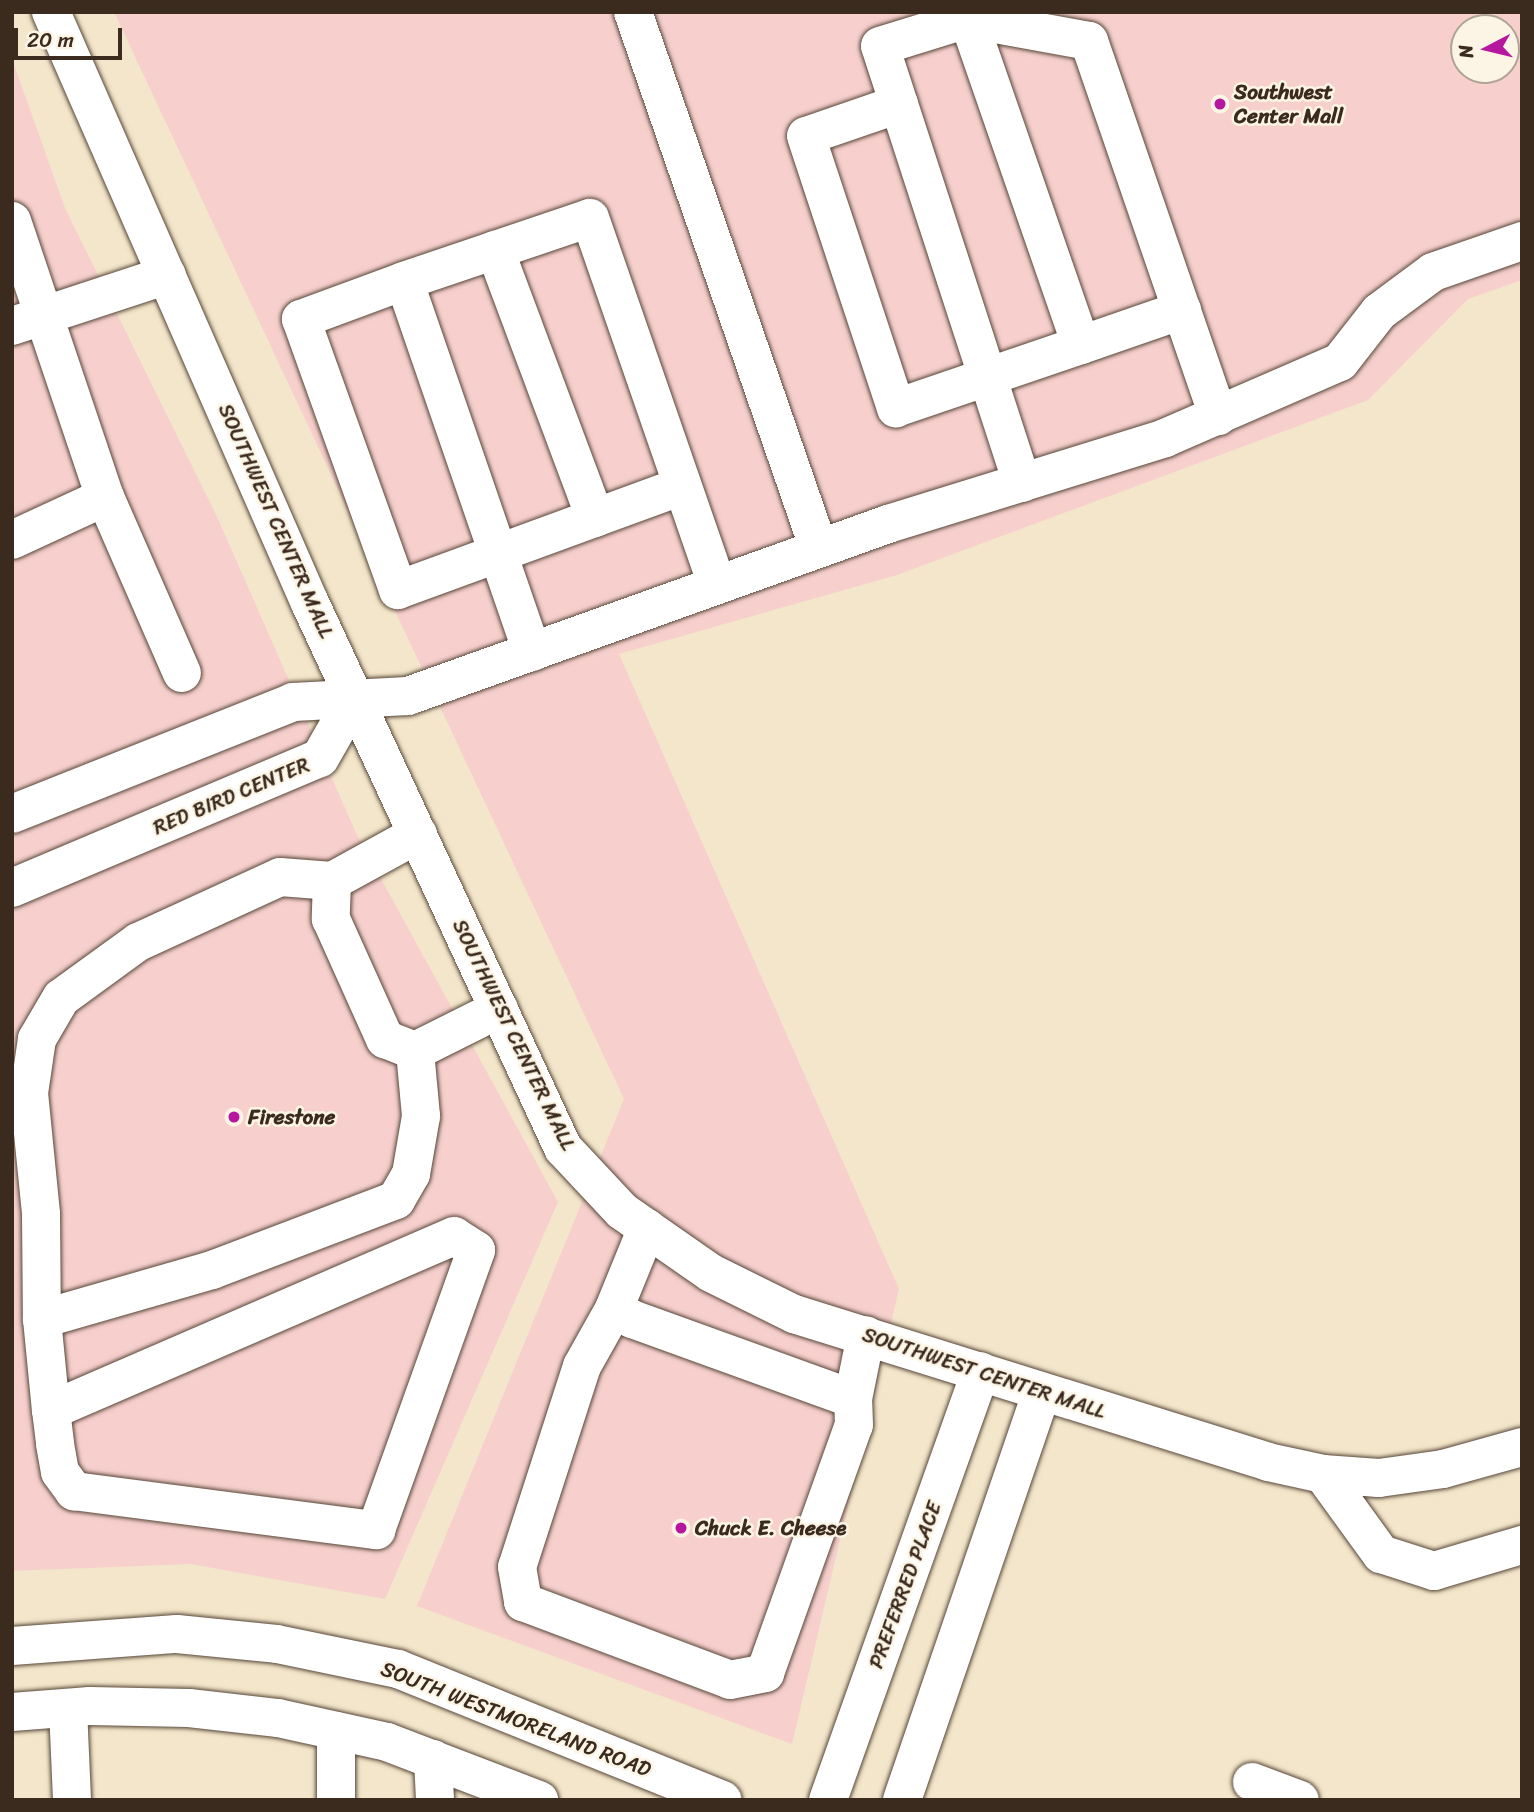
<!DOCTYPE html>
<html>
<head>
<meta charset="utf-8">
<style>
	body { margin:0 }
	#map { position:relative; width:1534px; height:1812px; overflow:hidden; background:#f3e6ca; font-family:Sriracha,sans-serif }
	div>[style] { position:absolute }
	.built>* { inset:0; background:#f7d0cd }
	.roads { filter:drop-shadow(0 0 2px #574638) drop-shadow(0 0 2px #574638) }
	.minor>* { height:38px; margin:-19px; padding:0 19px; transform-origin:19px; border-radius:19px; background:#fff }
	.dots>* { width:19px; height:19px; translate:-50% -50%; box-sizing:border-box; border:4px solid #fcf5e5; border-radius:50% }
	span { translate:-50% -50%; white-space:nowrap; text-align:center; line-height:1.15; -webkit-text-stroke:5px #fcf5e5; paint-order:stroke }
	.poi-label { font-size:21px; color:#3b2a1e; font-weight:700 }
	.left { translate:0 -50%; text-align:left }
	.street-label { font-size:21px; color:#3b2a1e }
	.frame { position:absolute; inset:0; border:14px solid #3b2a1e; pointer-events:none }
	.north { position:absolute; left:1450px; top:14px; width:70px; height:70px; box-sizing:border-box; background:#fcf5e5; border:2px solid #afa495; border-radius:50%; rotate:263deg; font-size:19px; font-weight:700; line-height:28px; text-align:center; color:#3b2a1e }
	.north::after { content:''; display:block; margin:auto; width:24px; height:32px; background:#b5179e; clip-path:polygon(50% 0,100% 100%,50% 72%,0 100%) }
	.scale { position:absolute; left:14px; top:28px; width:108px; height:32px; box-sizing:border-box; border:4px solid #3b2a1e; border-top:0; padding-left:9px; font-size:21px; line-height:24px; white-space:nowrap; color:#3b2a1e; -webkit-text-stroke:5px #fcf5e5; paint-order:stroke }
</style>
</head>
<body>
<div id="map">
	<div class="built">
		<i style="clip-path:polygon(evenodd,114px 12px,1522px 12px,1522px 280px,1468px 299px,1368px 400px,897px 575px,619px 654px,899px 1289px,792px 1744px,417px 1606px,624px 1099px,114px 12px,1464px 28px,1506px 28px,1506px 70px,1464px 70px,1464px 28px)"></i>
		<i style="clip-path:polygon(12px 59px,65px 208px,219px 521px,356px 833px,558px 1202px,385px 1599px,190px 1564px,12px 1571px)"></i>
	</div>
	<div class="roads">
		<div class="minor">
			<i style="left:51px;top:12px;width:645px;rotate:66.34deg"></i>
			<i style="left:310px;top:603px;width:601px;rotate:65.1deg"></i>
			<i style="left:563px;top:1148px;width:86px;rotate:46.9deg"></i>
			<i style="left:622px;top:1211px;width:108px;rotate:34.9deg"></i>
			<i style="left:711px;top:1273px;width:93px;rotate:26.3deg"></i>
			<i style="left:794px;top:1314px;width:497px;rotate:17.3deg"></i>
			<i style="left:1268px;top:1462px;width:56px;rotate:12.3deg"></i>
			<i style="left:1323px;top:1474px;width:56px;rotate:4.1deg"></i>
			<i style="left:1379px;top:1478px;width:65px;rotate:-8deg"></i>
			<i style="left:1443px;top:1469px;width:82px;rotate:-15.6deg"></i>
			<i style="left:633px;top:12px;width:568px;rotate:70.9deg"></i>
			<i style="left:899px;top:104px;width:98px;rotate:161deg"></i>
			<i style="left:806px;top:136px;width:287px;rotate:71.7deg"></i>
			<i style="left:896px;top:408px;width:195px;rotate:-18.8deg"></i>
			<i style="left:1081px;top:345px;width:345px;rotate:-109.1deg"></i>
			<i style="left:12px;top:221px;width:291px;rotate:71.4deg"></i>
			<i style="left:105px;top:497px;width:102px;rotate:155.2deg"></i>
			<i style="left:495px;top:250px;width:286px;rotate:69.5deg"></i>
			<i style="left:404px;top:281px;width:110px;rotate:159.7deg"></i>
			<i style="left:301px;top:319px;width:288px;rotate:70.3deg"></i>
			<i style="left:398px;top:590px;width:302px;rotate:-20.1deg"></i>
			<i style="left:12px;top:326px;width:163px;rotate:-18.2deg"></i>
			<i style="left:1081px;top:345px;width:107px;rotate:-19.1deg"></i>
			<i style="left:1022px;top:483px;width:459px;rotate:-108deg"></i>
			<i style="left:880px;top:46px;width:92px;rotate:-17.1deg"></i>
			<i style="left:968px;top:19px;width:123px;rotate:10.3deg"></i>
			<i style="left:1089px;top:41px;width:397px;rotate:71deg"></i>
			<i style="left:105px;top:497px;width:192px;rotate:66.4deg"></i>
			<i style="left:532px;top:652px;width:392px;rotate:-109deg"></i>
			<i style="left:404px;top:281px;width:196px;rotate:-18.7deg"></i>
			<i style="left:590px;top:218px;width:388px;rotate:70.9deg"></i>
			<i style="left:12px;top:814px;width:302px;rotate:-21.7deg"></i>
			<i style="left:293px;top:702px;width:115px;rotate:-3deg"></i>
			<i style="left:408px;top:696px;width:510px;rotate:-19.71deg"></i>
			<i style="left:888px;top:524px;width:290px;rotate:-17.2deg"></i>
			<i style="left:1165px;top:438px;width:191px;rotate:-23.5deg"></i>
			<i style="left:1340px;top:362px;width:63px;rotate:-52deg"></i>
			<i style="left:1379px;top:312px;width:67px;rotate:-36.5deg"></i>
			<i style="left:1433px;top:272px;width:94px;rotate:-19.2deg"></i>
			<i style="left:418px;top:834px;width:98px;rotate:151.3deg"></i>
			<i style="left:332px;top:881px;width:38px;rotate:92deg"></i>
			<i style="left:331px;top:919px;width:132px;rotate:65.8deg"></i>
			<i style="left:385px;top:1039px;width:32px;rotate:22deg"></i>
			<i style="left:415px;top:1051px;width:94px;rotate:-26.6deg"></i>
			<i style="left:332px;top:881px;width:52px;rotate:-175.6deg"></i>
			<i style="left:280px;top:877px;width:156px;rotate:155.4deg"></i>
			<i style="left:138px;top:942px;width:95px;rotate:144deg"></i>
			<i style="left:61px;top:998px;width:48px;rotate:120.3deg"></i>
			<i style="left:37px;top:1039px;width:55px;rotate:98.4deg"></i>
			<i style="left:29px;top:1093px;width:122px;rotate:84.3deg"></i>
			<i style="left:41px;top:1214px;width:105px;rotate:89.5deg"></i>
			<i style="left:42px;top:1319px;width:177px;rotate:-16.1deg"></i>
			<i style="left:212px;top:1270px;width:197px;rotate:-20.8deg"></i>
			<i style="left:396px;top:1200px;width:30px;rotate:-60deg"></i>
			<i style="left:411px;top:1174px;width:59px;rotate:-80.2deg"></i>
			<i style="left:421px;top:1116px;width:65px;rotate:-95.3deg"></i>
			<i style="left:12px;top:888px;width:334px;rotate:-22.9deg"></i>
			<i style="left:320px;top:758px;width:70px;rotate:-60.2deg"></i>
			<i style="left:647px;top:1228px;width:87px;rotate:112.2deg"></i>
			<i style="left:614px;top:1309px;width:21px;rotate:29deg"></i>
			<i style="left:632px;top:1319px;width:235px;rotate:19.9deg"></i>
			<i style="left:853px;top:1399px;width:65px;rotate:-78.5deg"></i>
			<i style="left:614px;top:1309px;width:65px;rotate:119.3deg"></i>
			<i style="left:582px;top:1366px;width:211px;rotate:107.9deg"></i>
			<i style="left:517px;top:1567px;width:36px;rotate:80deg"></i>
			<i style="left:523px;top:1602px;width:221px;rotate:20.6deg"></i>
			<i style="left:730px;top:1680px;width:36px;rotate:-11deg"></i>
			<i style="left:765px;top:1673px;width:263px;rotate:-70.3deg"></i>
			<i style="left:854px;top:1425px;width:26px;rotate:-92deg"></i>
			<i style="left:42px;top:1319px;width:91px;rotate:84.4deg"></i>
			<i style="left:51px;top:1410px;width:34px;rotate:83deg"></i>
			<i style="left:55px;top:1444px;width:28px;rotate:80deg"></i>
			<i style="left:60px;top:1472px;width:24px;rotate:54deg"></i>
			<i style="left:74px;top:1491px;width:305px;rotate:7.4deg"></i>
			<i style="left:376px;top:1530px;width:297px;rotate:-70.3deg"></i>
			<i style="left:476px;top:1250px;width:26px;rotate:-148deg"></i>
			<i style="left:454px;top:1236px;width:439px;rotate:156.6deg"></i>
			<i style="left:1323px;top:1474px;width:99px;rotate:54.1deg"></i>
			<i style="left:1381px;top:1554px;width:56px;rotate:17.8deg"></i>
			<i style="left:1434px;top:1571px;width:92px;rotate:-16.5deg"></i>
			<i style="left:12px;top:1646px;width:165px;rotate:-4.2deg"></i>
			<i style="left:177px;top:1634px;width:100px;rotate:5.7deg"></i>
			<i style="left:277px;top:1644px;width:124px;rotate:11.7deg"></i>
			<i style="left:398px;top:1669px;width:350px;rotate:22deg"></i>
			<i style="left:68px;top:1708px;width:92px;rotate:87.5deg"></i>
			<i style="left:12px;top:1712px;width:78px;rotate:-4.4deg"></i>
			<i style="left:90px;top:1706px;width:99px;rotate:1.2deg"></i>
			<i style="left:189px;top:1708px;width:90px;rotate:6.4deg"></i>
			<i style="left:278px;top:1718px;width:112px;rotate:12.4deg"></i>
			<i style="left:387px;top:1742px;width:163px;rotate:20.9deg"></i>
			<i style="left:336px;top:1731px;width:69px;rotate:90deg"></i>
			<i style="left:433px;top:1759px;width:41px;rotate:87.2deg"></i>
			<i style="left:1252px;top:1782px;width:51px;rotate:20.6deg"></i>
			<i style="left:828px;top:1800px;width:455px;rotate:-70.4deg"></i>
			<i style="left:902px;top:1800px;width:431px;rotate:-71.1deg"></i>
		</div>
	</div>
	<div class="dots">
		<i style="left:1220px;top:104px;background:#b5179e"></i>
		<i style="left:234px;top:1117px;background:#b5179e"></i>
		<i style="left:681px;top:1528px;background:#b5179e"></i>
	</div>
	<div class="poi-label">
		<span class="left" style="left:1234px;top:104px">Southwest<br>Center Mall</span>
		<span class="left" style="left:248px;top:1117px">Firestone</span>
		<span class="left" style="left:695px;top:1528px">Chuck E. Cheese</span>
	</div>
	<div class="street-label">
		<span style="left:276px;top:521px;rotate:66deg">SOUTHWEST CENTER MALL</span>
		<span style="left:231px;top:796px;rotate:-23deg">RED BIRD CENTER</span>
		<span style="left:514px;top:1035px;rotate:64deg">SOUTHWEST CENTER MALL</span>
		<span style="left:984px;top:1373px;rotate:18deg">SOUTHWEST CENTER MALL</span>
		<span style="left:905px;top:1585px;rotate:-70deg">PREFERRED PLACE</span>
		<span style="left:516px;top:1719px;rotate:21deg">SOUTH WESTMORELAND ROAD</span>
	</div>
	<div class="frame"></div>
	<div class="north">N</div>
	<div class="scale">20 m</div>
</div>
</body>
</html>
